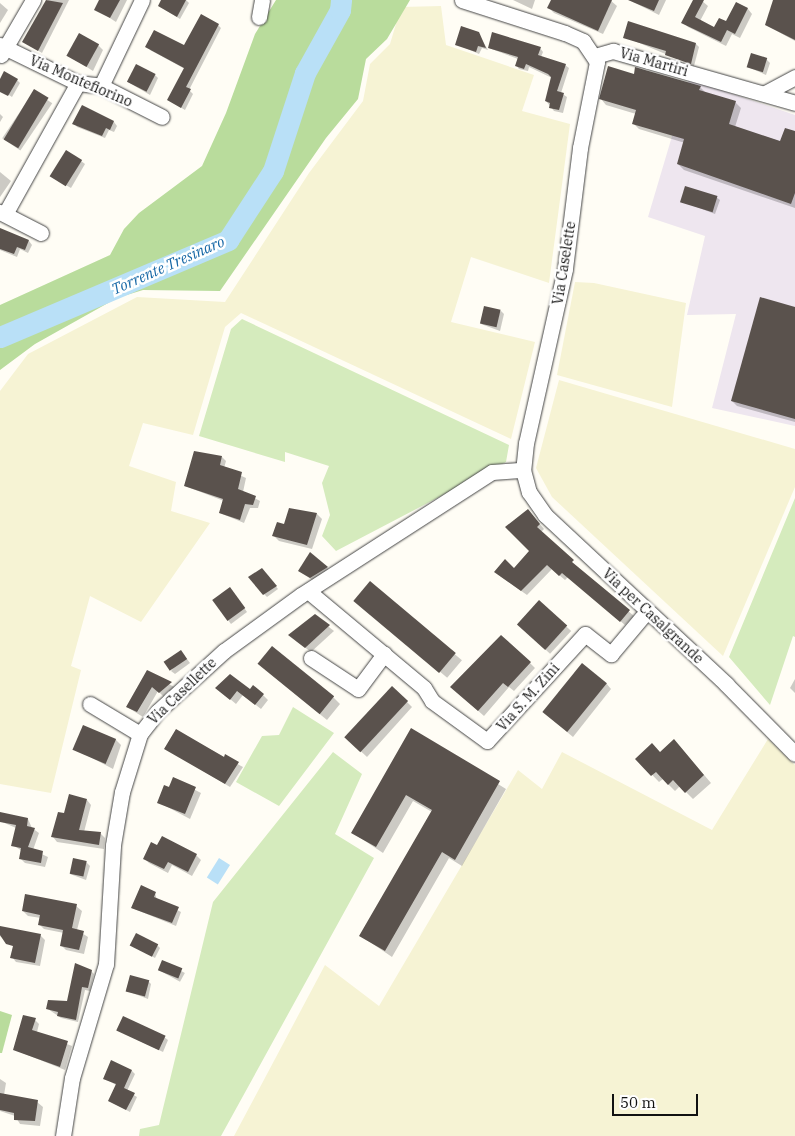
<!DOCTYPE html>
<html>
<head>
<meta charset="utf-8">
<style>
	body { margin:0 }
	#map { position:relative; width:795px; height:1136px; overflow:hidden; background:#fffdf5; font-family:"IBM Plex Serif",serif }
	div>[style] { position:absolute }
	.industrial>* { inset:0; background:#eee6ef }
	.farmland>* { inset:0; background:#f6f3d4 }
	.green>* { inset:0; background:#d5ebbd }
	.forest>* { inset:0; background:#b9dc9c }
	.water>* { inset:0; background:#b9e0f7; transform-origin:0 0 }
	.shadow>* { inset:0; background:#0003; transform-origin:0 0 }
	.river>* { height:21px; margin:-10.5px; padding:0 10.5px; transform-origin:10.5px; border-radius:10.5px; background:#b9e0f7 }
	.building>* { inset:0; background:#5a524d; transform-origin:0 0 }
	.roads { filter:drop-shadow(0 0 1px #444) drop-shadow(0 0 1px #444) }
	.minor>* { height:15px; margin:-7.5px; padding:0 7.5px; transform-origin:7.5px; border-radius:7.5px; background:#fff }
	span { translate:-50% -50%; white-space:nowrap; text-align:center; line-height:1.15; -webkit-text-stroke:5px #fff; paint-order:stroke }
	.street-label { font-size:14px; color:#111 }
	.water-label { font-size:15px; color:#1768a6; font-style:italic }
	.scale { position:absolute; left:612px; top:1094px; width:86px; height:22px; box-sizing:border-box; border:2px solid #111; border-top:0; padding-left:6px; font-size:15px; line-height:18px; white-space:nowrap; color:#111; -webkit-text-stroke:4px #fff; paint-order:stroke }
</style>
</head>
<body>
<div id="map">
	<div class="industrial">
		<i style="clip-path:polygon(689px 79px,795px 115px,795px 426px,712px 408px,736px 314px,687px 315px,705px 236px,648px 217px)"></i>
	</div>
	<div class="farmland">
		<i style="clip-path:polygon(441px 6px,446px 45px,534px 75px,522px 111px,570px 124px,549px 283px,471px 257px,451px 322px,535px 342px,511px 439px,241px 313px,225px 327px,193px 435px,143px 423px,129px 466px,176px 482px,171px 511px,210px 523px,141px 622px,90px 596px,71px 666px,81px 670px,51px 793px,0 784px,0 391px,28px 354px,137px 297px,225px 302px,309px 173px,363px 101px,370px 64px,390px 44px,401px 7px)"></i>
		<i style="clip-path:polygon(575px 282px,594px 283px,686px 303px,672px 407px,557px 375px)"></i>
		<i style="clip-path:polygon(559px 380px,795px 449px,795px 487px,723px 656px,552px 497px,536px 468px)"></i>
		<i style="clip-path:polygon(768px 739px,795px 765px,795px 1136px,234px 1136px,325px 965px,379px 1006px,518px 770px,542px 789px,562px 752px,712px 830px)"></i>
	</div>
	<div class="green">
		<i style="clip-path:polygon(242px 319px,509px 445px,506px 462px,336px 551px,322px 536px,330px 515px,322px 483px,329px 466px,285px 452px,285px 462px,199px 436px,231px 329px)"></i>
		<i style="clip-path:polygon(795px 498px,795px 637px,793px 636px,770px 705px,729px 657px)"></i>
		<i style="clip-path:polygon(293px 707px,334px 733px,279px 806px,236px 782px,262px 736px,279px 735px)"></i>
		<i style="clip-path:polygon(333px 752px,362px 774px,335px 834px,374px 858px,221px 1136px,139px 1136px,140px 1129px,159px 1125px,213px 902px)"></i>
	</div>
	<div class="forest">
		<i style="clip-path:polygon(276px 0,410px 0,387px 39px,366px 59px,358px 99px,326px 138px,220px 291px,143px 290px,117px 298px,35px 344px,0 370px,0 305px,110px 255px,124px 229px,139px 213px,202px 166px,226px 113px,255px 34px)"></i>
		<i style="clip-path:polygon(0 1011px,12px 1015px,2px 1053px,0 1053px)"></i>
	</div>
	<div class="water">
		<i style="left:219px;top:858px;width:13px;height:23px;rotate:32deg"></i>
	</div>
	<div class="shadow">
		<i style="clip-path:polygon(48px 0,69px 0,42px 53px,24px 42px)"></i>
		<i style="clip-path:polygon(100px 0,127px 0,116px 22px,96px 9px)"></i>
		<i style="clip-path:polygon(162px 0,186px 0,189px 3px,180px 19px,159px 6px)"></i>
		<i style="clip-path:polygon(513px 0,535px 0,532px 9px)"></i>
		<i style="clip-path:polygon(552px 0,610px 0,617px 6px,603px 34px,554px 13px,549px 8px)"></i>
		<i style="clip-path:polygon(629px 0,666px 0,659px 15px)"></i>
		<i style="clip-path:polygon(694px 0,701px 0,708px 6px,700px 21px,715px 28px,727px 23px,736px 4px,748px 9px,752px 14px,740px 38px,732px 34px,726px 46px,688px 27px,683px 22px)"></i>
		<i style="clip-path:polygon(775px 0,795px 0,795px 41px,766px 25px)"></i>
		<i style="clip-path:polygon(0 3px,8px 10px,0 23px)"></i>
		<i style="clip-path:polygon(218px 25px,221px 28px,189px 90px,193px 94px,185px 110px,168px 100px,185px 69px,150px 50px,185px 47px)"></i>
		<i style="clip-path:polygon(478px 33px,488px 50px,482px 48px,479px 54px,456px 44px)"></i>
		<i style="clip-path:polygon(625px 37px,696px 44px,699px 47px,694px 66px)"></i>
		<i style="clip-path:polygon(98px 45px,103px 50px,93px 71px,68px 55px)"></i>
		<i style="clip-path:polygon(489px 48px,540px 48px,543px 52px,541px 57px,565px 65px,569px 68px,561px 93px,567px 97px,563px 113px,554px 111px,546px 101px,552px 78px,529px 67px,528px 71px,519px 69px,516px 65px,518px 59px)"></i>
		<i style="clip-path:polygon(766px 59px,770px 63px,766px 75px,748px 67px)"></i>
		<i style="clip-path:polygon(155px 75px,158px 78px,150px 95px,128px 82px)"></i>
		<i style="clip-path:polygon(635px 76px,700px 87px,706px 93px,735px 102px,741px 108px,735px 127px,781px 142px,795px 132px,795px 208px,684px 170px,678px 164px,685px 143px,639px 129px,633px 123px,636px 114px,606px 105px,601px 99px)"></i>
		<i style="clip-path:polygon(17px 80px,20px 83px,12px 97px,0 89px,0 81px)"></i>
		<i style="left:34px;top:91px;width:22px;height:57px;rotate:34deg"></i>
		<i style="clip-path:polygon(82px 107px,114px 122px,117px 126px,114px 132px,109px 130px,105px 138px,77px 127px,74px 123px)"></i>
		<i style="clip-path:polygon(0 114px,3px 117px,0 122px)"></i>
		<i style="clip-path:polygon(81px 161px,85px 164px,71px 188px,55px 179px)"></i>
		<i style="clip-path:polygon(0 172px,11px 181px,0 197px)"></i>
		<i style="clip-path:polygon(716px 197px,720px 200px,715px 214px,681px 201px)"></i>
		<i style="clip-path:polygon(0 229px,29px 241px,32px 245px,28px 253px,20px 249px,17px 257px,0 250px)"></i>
		<i style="clip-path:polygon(795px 308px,795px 422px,737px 406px,732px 401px)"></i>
		<i style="clip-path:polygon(501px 311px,504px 314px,500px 331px,481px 324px)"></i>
		<i style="clip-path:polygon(222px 457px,226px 461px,224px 468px,246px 478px,243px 492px,260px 501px,258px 508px,250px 508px,244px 523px,220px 513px,224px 501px,185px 486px)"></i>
		<i style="clip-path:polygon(317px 514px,322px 519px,312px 549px,279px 541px,274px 536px)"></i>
		<i style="clip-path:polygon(532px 515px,544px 529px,541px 532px,576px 567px,634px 616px,625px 625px,568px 577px,565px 580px,552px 569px,527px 595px,500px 576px,514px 569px,531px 551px)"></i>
		<i style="clip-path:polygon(327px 568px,330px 570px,314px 581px,299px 571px)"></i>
		<i style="clip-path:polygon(264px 572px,278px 589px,267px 597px,264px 594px)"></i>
		<i style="left:370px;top:583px;width:120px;height:23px;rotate:40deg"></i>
		<i style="clip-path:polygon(233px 592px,247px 612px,231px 624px,214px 601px)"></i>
		<i style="left:539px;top:601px;width:44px;height:31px;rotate:43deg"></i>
		<i style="clip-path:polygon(315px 616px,334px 631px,311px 652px,295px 640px)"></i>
		<i style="clip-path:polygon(184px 655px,190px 663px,175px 674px,171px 671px)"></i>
		<i style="clip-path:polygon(530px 663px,535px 668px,514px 691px,509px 687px,484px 716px,457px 692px)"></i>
		<i style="clip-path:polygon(267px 671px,333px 697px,340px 704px,327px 720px)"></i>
		<i style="clip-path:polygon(147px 672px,176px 688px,165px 698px,158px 691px,143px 717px,127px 707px)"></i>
		<i style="clip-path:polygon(795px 679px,795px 693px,790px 688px)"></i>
		<i style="clip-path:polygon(606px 683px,611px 689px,573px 737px,549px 717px)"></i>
		<i style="clip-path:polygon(217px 688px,263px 695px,268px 700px,261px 709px,243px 695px,236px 704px)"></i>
		<i style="clip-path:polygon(407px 702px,412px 707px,367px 757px,352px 743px)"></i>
		<i style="clip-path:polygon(411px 730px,506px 789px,462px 866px,449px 858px,392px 957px,361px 936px,432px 812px,413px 801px,383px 853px,353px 833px)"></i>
		<i style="clip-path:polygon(176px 731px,243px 767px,230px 787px,166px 749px)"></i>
		<i style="clip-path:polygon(116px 740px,121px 745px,113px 769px,75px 749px)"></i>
		<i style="clip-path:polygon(681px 748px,711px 783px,693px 799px,680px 786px,675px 791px,663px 779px,659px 782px,637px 759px)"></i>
		<i style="clip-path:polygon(174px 779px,201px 793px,190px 819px,158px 802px)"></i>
		<i style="clip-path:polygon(87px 800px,91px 805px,84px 832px,101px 834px,105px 838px,104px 849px,57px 842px,53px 837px,65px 815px)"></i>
		<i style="clip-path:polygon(28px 819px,32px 828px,39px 833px,33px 850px,48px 857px,45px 867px,25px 863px,20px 858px,22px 851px,13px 845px,16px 828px,0 821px)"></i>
		<i style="clip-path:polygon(158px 847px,196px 855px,201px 860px,192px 876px,172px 865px,168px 873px,149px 863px,144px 858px)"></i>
		<i style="clip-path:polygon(86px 862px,90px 866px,86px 880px,70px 874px)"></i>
		<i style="clip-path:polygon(155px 893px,157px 900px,181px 912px,176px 926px,132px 908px)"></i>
		<i style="clip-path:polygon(76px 906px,82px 911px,77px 930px,88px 937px,84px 954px,66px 950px,61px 945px,64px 933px,44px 929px,39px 924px,41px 918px,28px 916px,23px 911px)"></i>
		<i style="clip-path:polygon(0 931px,40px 935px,45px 940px,40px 966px,16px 962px,12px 957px,14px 947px,0 936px)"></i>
		<i style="clip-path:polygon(132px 945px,157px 945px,160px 948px,155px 958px)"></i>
		<i style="left:163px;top:961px;width:25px;height:10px;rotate:29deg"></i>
		<i style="clip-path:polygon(91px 971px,94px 974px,90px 991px,85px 990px,78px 1022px,61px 1018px,48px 1009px,68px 1002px)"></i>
		<i style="clip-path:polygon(148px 981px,151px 984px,148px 999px,127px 991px)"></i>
		<i style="clip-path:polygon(35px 1020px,39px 1024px,37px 1032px,72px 1046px,65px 1070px,15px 1050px)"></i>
		<i style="clip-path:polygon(117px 1030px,164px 1037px,168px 1040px,163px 1052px)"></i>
		<i style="clip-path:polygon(132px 1071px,135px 1074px,127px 1091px,137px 1097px,130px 1112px,109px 1101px,116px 1085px,104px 1078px)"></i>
		<i style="clip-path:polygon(0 1079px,6px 1083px,4px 1095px,37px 1102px,43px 1107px,40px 1126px,20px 1124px,15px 1116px,0 1111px)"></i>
	</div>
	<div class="river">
		<i style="left:0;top:337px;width:248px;rotate:-23deg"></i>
		<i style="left:228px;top:240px;width:82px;rotate:-56.9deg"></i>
		<i style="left:273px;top:171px;width:103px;rotate:-71.9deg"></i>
		<i style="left:305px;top:73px;width:72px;rotate:-60.9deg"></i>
		<i style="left:340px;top:10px;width:10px;rotate:-84deg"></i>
	</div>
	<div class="building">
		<i style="clip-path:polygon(46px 0,63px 3px,38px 51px,22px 42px)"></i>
		<i style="clip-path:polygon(99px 0,120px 0,110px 18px,94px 10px)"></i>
		<i style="clip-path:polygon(161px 0,186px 0,177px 17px,158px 6px)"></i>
		<i style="clip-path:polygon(551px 0,612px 0,598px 31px,547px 8px)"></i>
		<i style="clip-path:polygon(628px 0,659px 0,654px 11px)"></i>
		<i style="clip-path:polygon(693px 0,704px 0,695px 17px,714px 27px,719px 18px,726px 21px,736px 2px,748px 8px,735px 34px,727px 30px,721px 42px,681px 23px)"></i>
		<i style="clip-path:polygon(773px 0,795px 0,795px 40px,765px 25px)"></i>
		<i style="clip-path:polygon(201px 14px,219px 24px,186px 87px,191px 89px,181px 108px,167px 100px,184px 68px,145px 47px,154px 30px,184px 45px)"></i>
		<i style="clip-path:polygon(628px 21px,696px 43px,691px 64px,665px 55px,666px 51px,623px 38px)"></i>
		<i style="clip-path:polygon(461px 26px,479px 32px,486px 48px,478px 46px,476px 52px,455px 45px)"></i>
		<i style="clip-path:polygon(492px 32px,541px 47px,538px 55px,566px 64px,557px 91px,564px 93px,559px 110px,549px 108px,550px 103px,545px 101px,551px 77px,548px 74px,526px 64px,524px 69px,515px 66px,518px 57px,488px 48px)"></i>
		<i style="left:79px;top:33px;width:23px;height:26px;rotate:29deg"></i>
		<i style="left:751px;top:53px;width:17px;height:15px;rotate:17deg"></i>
		<i style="left:136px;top:64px;width:22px;height:20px;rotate:27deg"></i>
		<i style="clip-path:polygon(608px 66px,634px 74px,635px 67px,645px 70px,701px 86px,699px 90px,736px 101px,729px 124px,780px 141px,785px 128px,795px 131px,795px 193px,791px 204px,677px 164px,684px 139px,632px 124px,636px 110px,599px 99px)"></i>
		<i style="clip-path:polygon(4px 71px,18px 79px,8px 96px,0 92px,0 79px)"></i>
		<i style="left:34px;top:89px;width:17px;height:59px;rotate:31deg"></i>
		<i style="clip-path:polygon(82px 105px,114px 121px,110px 130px,106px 128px,102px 136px,72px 124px)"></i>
		<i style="left:66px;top:150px;width:19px;height:31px;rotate:32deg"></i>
		<i style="left:685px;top:186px;width:34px;height:17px;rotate:17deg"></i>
		<i style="clip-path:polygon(0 228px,29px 240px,25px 250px,17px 247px,14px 254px,0 249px)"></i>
		<i style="clip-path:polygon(760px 297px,795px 307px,795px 419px,731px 401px)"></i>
		<i style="left:484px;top:306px;width:17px;height:18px;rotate:13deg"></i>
		<i style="clip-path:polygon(194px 451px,222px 456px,220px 465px,242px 472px,238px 489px,256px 496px,253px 505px,245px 504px,240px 520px,219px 513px,223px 499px,184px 486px)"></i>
		<i style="clip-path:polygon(289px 508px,317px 513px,307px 545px,272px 536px,277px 522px,284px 524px)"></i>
		<i style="clip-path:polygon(528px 509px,540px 524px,537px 527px,574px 560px,572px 562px,630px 610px,620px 622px,562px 573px,559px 576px,547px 565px,521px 591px,494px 572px,505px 559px,514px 568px,529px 551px,505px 527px)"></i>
		<i style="clip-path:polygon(310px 552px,328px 567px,310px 578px,298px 571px)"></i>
		<i style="clip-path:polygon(262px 568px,277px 586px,263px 595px,248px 577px)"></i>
		<i style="left:370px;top:581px;width:112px;height:26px;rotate:40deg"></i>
		<i style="left:230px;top:587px;width:26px;height:22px;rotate:54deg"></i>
		<i style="left:539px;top:600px;width:38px;height:33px;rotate:42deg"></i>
		<i style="clip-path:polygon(315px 614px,330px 625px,305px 648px,288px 635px)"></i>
		<i style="clip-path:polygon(501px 635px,531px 662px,508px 687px,503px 683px,478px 711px,450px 687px)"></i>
		<i style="left:272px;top:646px;width:80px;height:23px;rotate:39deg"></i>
		<i style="left:181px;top:650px;width:11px;height:21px;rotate:56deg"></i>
		<i style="left:582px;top:663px;width:32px;height:63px;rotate:39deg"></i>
		<i style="clip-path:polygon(147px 670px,172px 682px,159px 693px,152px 687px,137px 712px,126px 707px)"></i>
		<i style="clip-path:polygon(230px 674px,250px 689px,253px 685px,264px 694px,255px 705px,237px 691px,230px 700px,215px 688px)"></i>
		<i style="left:392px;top:686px;width:22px;height:70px;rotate:43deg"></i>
		<i style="left:83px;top:725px;width:36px;height:27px;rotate:23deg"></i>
		<i style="clip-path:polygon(411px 728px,500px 781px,455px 860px,442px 852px,385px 951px,359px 936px,432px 810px,406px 795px,376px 847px,351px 833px)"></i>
		<i style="clip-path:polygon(176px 729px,224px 757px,225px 754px,239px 762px,225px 784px,164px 749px)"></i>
		<i style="clip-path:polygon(674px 739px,704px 775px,685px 793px,673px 780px,668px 785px,656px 772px,651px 776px,635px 759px,652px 743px,660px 752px)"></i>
		<i style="clip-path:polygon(173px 777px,196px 787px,185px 814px,157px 803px,164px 785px,169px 787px)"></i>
		<i style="clip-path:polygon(69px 794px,87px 799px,79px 830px,101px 832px,99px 845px,51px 837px,58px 812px,64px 813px)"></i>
		<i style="clip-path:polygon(0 812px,28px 818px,27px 826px,35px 828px,28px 847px,43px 851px,41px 863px,19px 859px,21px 848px,11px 846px,16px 825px,0 822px)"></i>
		<i style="clip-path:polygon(162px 836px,197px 854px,188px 872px,168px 862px,164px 869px,143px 859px,151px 842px,157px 845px)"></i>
		<i style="left:73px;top:858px;width:14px;height:16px;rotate:12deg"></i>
		<i style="clip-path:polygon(141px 885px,156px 892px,154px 897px,179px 907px,172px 923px,131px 908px)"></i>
		<i style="clip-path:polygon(25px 894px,77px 904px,72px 928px,84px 931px,79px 950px,60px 946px,63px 930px,38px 925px,40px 915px,22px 911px)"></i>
		<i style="clip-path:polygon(0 926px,41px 934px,35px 963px,10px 958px,13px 946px,6px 944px,0 935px)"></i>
		<i style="left:136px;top:933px;width:25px;height:14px;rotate:27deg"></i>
		<i style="left:162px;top:960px;width:22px;height:11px;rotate:22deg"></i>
		<i style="clip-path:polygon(75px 963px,92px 970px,88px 988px,82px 987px,76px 1020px,57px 1016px,58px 1012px,46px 1009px,48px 1000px,67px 1001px)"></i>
		<i style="left:130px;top:975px;width:20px;height:17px;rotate:15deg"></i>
		<i style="clip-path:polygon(23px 1015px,36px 1018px,32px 1030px,68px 1041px,60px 1067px,13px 1050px)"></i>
		<i style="left:123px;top:1016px;width:47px;height:16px;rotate:25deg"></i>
		<i style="clip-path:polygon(111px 1060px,132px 1070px,124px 1088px,135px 1093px,126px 1110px,108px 1101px,116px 1084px,103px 1079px)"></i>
		<i style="clip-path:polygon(0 1093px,38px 1100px,35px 1121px,14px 1120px,14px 1113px,0 1110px)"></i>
	</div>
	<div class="roads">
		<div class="minor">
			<i style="left:462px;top:0;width:108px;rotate:17.8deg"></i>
			<i style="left:565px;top:33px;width:20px;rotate:24deg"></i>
			<i style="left:583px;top:41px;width:25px;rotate:56deg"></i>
			<i style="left:597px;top:62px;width:88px;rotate:101.2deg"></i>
			<i style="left:580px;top:148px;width:122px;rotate:97.1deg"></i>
			<i style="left:565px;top:269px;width:178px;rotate:102.6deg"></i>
			<i style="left:526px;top:443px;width:27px;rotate:96deg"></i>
			<i style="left:523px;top:470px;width:23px;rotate:75deg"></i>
			<i style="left:529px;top:492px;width:28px;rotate:55deg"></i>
			<i style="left:545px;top:515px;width:248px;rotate:43deg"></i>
			<i style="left:726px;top:684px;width:98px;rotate:45.4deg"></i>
			<i style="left:259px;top:17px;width:17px;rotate:-80deg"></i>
			<i style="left:0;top:45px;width:87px;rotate:26deg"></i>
			<i style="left:78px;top:83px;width:23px;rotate:7deg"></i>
			<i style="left:101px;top:86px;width:68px;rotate:26.9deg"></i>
			<i style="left:1px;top:55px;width:64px;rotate:-59.8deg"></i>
			<i style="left:595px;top:56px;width:19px;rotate:-16deg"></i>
			<i style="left:613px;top:51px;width:189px;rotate:15.9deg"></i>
			<i style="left:101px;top:86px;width:95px;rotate:-64.5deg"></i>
			<i style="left:765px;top:93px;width:34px;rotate:-28deg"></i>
			<i style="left:0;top:212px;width:46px;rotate:27.1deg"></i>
			<i style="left:5px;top:214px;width:150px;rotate:-60.9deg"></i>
			<i style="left:308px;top:591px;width:151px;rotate:39.9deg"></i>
			<i style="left:424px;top:688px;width:15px;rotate:58deg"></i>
			<i style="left:432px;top:701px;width:68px;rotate:36deg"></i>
			<i style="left:487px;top:741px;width:145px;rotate:-47.5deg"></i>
			<i style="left:585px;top:634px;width:33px;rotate:38deg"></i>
			<i style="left:611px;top:654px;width:48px;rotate:-50deg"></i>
			<i style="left:311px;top:658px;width:56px;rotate:33.4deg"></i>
			<i style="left:358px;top:689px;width:44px;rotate:-53.4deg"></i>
			<i style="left:90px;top:704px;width:58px;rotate:31deg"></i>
			<i style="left:63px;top:1136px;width:59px;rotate:-81.2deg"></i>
			<i style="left:72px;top:1078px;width:119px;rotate:-73.4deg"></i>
			<i style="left:106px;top:964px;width:119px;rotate:-86.6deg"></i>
			<i style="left:113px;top:845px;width:54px;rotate:-80.4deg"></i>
			<i style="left:122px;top:792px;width:61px;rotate:-72.8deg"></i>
			<i style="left:140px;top:734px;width:29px;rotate:-52deg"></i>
			<i style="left:158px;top:711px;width:89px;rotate:-42.3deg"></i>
			<i style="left:224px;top:651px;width:95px;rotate:-36deg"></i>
			<i style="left:301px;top:595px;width:227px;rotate:-32.8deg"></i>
			<i style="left:492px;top:472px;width:31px;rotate:-4deg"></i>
		</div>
	</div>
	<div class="street-label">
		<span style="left:654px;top:62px;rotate:16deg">Via Martiri</span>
		<span style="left:81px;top:81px;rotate:23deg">Via Montefiorino</span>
		<span style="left:564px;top:263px;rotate:-81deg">Via Caselette</span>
		<span style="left:653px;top:616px;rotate:43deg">Via per Casalgrande</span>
		<span style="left:182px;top:691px;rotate:-44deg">Via Casellette</span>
		<span style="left:528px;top:697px;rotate:-48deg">Via S. M. Zini</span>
	</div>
	<div class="water-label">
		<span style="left:168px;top:265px;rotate:-24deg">Torrente Tresinaro</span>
	</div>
	<div class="scale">50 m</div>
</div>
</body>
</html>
